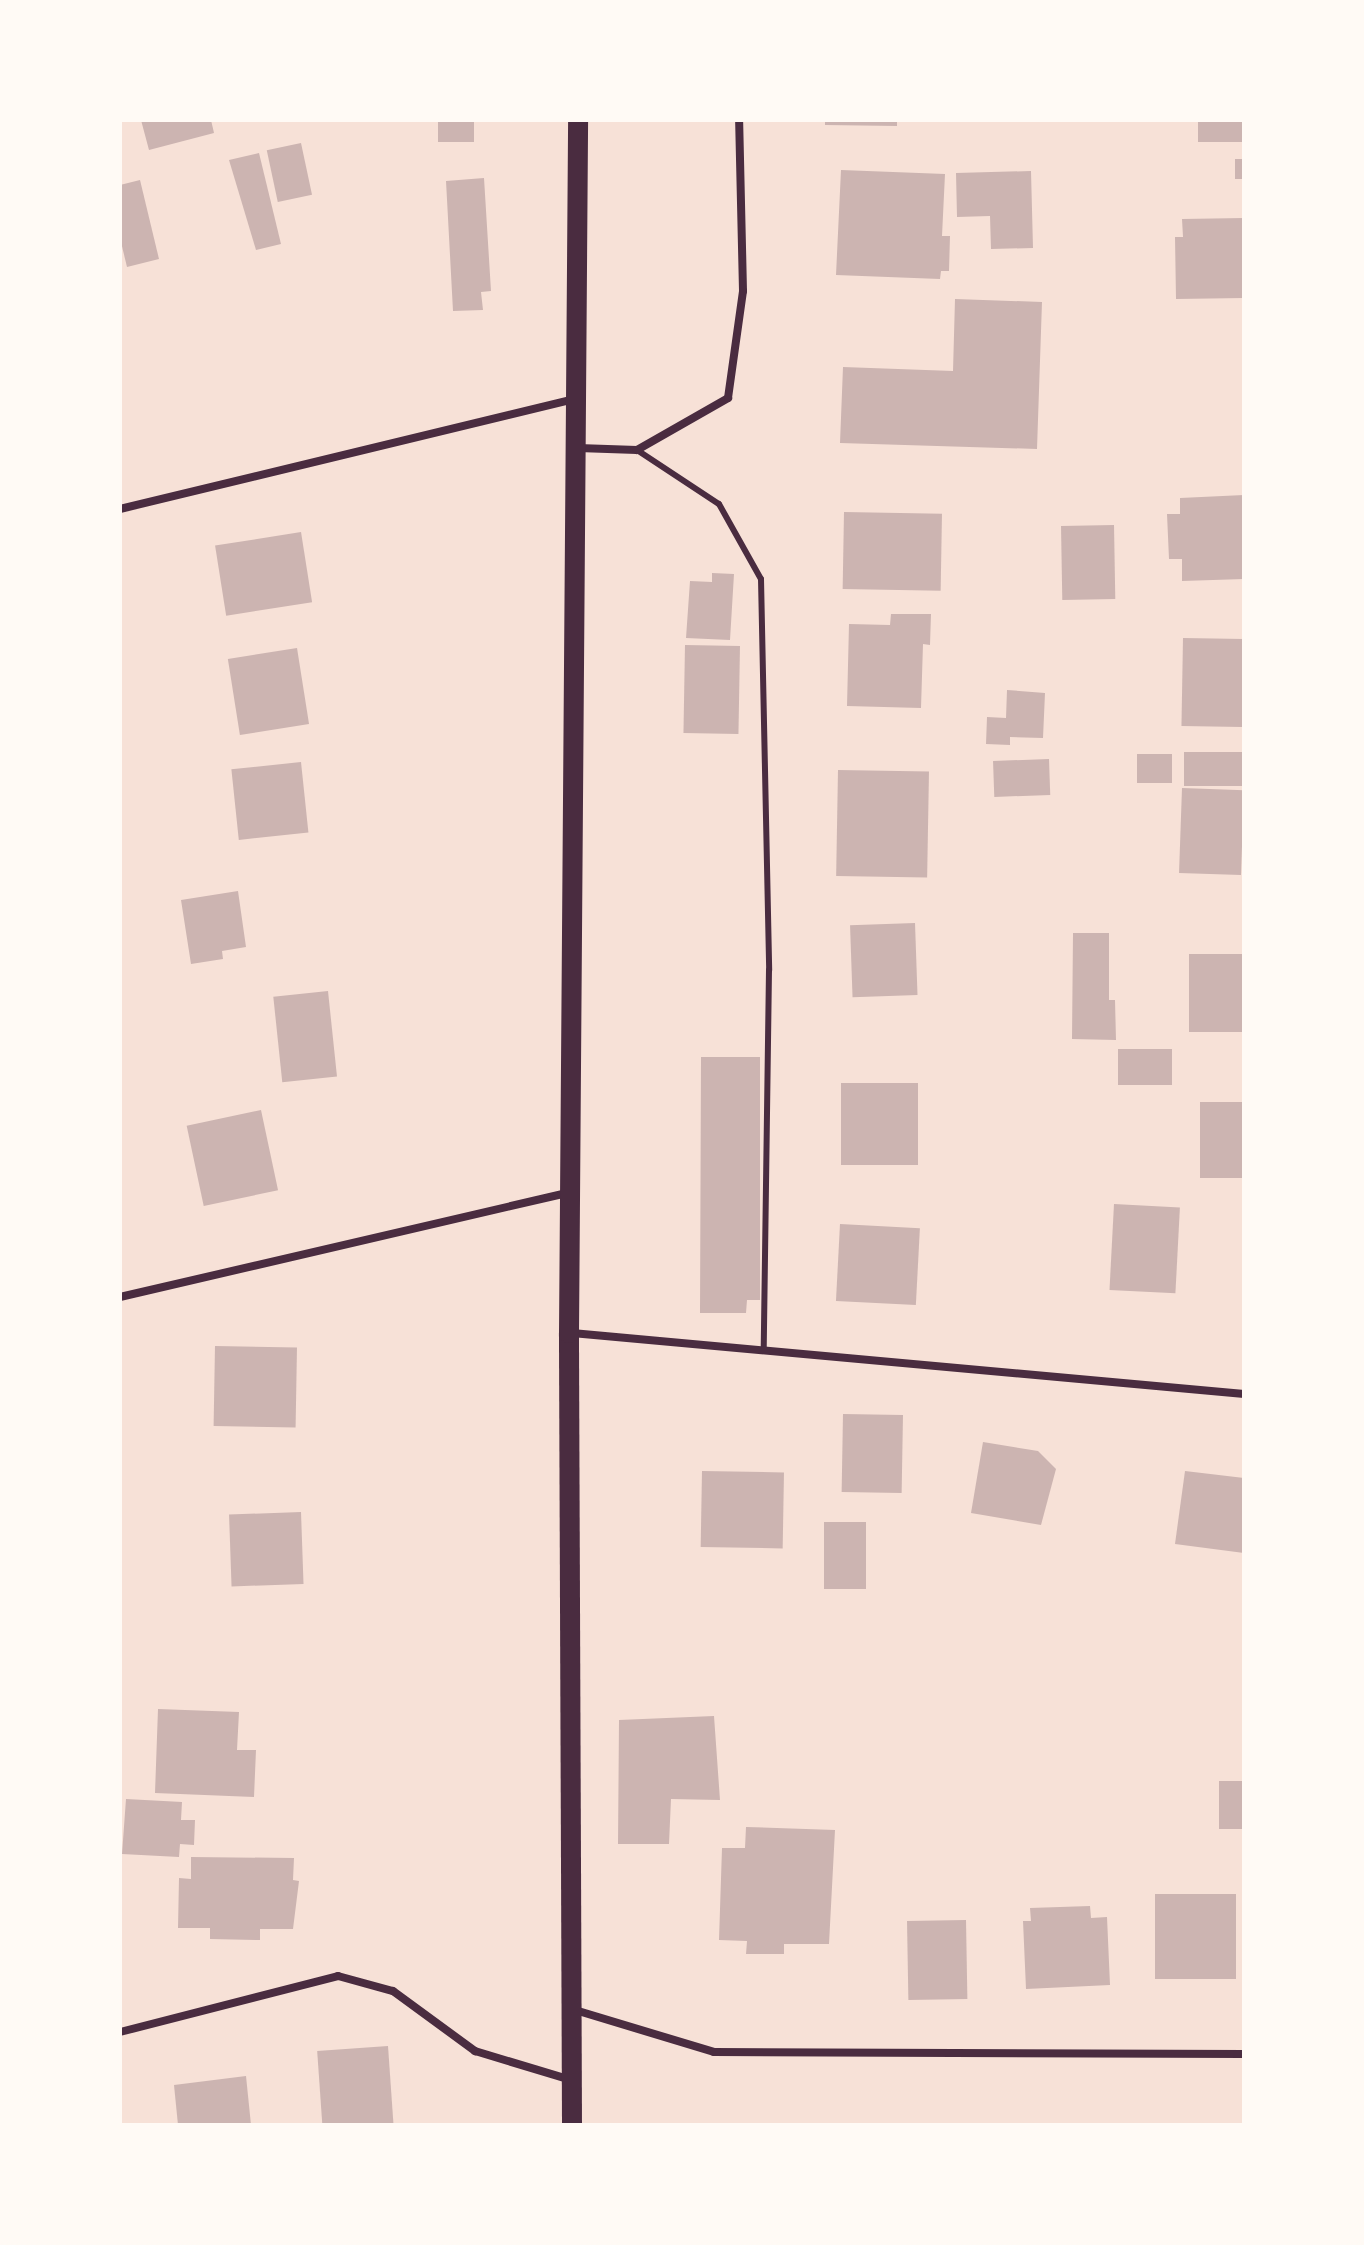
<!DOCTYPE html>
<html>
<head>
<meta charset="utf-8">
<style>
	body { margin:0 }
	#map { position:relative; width:1364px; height:2245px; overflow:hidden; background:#f7e1d7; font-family:"Roboto Condensed",sans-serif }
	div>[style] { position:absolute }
	.building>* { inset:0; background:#ccb4b1; transform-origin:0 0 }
	.service>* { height:6px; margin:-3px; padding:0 3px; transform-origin:3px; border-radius:3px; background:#4a2c40 }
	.minor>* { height:8px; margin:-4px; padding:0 4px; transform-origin:4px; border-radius:4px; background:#4a2c40 }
	.primary>* { height:20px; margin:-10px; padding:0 10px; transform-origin:10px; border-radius:10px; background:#4a2c40 }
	span { translate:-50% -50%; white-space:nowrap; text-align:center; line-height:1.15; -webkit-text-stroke:8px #fffaf5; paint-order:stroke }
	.frame { position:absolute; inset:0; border:122px solid #fffaf5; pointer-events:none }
</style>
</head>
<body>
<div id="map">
	<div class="building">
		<i style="clip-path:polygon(141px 120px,211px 120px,214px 133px,149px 150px)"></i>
		<i style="left:438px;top:120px;width:36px;height:22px"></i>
		<i style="clip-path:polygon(825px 120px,897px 120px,897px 126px,825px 125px)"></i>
		<i style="left:1198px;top:120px;width:46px;height:22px"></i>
		<i style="left:301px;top:143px;width:53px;height:35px;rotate:78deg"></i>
		<i style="clip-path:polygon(259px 153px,281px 244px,256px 250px,229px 160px)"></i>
		<i style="left:1235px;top:159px;width:9px;height:20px"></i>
		<i style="clip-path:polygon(841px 170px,945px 174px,942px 236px,950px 236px,949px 271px,941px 271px,940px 279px,836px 275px)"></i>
		<i style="clip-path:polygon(1031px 171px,1033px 248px,991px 249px,990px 216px,957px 217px,956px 173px)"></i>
		<i style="clip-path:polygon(484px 178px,491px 291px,481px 292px,483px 310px,453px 311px,446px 181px)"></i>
		<i style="clip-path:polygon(140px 180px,159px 259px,127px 267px,120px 238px,120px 185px)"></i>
		<i style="clip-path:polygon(1244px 218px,1244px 298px,1176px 299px,1175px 237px,1183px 237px,1182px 219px)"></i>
		<i style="clip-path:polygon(955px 299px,1042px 302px,1037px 449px,840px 443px,843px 367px,953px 371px)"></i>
		<i style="clip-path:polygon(1244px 495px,1244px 579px,1182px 581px,1182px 559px,1169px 559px,1167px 514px,1180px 514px,1180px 498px)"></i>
		<i style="left:844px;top:512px;width:98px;height:77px;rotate:1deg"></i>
		<i style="left:1114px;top:525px;width:74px;height:53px;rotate:89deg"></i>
		<i style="left:301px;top:532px;width:71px;height:87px;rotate:81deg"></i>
		<i style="clip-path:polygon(712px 573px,734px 574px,730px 640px,686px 638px,690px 581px,712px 582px)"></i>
		<i style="clip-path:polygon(891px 614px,931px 614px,930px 645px,923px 644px,921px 708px,847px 706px,849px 624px,890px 625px)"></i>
		<i style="left:1183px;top:638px;width:61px;height:88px;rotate:1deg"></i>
		<i style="left:685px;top:645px;width:55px;height:88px;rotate:1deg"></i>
		<i style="left:297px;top:648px;width:77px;height:70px;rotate:81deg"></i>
		<i style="clip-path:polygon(1007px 690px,1045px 693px,1043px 738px,1010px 737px,1010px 745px,986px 744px,987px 717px,1006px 718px)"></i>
		<i style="left:1184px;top:752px;width:60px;height:34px"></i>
		<i style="left:1137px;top:754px;width:35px;height:29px"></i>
		<i style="left:1049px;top:759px;width:36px;height:56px;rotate:88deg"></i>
		<i style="left:301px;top:762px;width:71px;height:70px;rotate:84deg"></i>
		<i style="left:838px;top:770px;width:91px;height:106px;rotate:1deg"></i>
		<i style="left:1182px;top:788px;width:62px;height:85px;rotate:2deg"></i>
		<i style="clip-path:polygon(238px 891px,246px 947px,222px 951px,223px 959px,191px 964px,181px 900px)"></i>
		<i style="left:915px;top:923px;width:72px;height:65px;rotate:88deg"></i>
		<i style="clip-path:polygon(1073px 933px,1109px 933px,1109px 1000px,1115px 1000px,1116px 1040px,1072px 1039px)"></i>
		<i style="left:1244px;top:954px;width:78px;height:55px;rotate:90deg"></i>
		<i style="left:328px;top:991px;width:86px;height:55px;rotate:84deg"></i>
		<i style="left:1118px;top:1049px;width:54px;height:36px"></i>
		<i style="clip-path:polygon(701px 1057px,760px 1057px,760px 1300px,747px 1300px,746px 1313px,700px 1313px)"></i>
		<i style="left:841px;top:1083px;width:77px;height:82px"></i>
		<i style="left:1200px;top:1102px;width:44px;height:76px"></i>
		<i style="left:261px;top:1110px;width:82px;height:76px;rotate:78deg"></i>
		<i style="left:1114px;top:1204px;width:66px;height:86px;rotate:3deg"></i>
		<i style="left:840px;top:1224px;width:80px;height:77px;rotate:3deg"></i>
		<i style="left:215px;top:1346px;width:82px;height:80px;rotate:1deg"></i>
		<i style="left:843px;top:1414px;width:60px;height:78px;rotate:1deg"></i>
		<i style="clip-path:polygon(983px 1442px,1038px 1451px,1056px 1469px,1041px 1525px,971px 1513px)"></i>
		<i style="left:702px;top:1471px;width:82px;height:76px;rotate:1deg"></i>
		<i style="clip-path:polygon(1185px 1471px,1244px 1478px,1244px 1553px,1175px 1544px)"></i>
		<i style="left:301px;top:1512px;width:72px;height:72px;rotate:88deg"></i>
		<i style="left:824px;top:1522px;width:42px;height:67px"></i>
		<i style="clip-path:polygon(158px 1709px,239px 1712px,237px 1750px,256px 1750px,254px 1797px,155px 1793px)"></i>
		<i style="clip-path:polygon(714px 1716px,720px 1800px,671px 1799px,669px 1844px,618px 1844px,619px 1720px)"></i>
		<i style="left:1219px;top:1781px;width:25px;height:48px"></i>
		<i style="clip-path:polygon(126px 1799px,182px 1802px,181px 1820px,195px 1820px,194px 1845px,180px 1844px,179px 1857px,122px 1854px)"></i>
		<i style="clip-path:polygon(746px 1827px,835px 1830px,829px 1944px,784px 1944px,784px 1954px,746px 1954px,747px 1941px,719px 1940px,722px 1848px,745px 1848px)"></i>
		<i style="clip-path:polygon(191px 1857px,294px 1858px,293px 1880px,299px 1881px,293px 1929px,260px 1929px,260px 1940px,210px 1939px,210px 1928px,178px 1928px,179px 1878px,191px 1879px)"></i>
		<i style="left:1155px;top:1894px;width:81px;height:85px"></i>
		<i style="clip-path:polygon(1090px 1906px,1091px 1918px,1107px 1917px,1110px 1985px,1026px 1989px,1023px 1921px,1031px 1921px,1030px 1908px)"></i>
		<i style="left:966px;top:1920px;width:79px;height:59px;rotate:89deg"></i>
		<i style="left:388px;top:2046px;width:79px;height:71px;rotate:86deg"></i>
		<i style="clip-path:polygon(246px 2076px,251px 2125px,178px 2125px,174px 2085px)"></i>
	</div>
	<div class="service">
		<i style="left:637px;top:450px;width:98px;rotate:33.4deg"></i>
		<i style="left:719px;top:504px;width:86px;rotate:60.8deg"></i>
		<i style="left:761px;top:579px;width:391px;rotate:88.8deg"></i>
		<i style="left:769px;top:970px;width:380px;rotate:90.8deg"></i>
	</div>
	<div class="minor">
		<i style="left:578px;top:448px;width:59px;rotate:1.9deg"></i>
		<i style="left:637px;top:450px;width:105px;rotate:-29.7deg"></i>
		<i style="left:728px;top:398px;width:108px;rotate:-82deg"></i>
		<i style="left:743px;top:291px;width:171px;rotate:-91.3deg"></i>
		<i style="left:120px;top:509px;width:466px;rotate:-13.6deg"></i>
		<i style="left:120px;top:1297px;width:460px;rotate:-13.1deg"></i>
		<i style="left:572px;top:1333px;width:675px;rotate:5.19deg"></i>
		<i style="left:575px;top:2010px;width:145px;rotate:16.8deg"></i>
		<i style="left:714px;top:2052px;width:530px;rotate:0.22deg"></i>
		<i style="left:120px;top:2032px;width:225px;rotate:-14.4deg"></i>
		<i style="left:338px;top:1976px;width:57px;rotate:15.3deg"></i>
		<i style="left:393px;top:1991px;width:102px;rotate:36.2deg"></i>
		<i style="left:475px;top:2051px;width:100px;rotate:16.8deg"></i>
	</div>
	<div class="primary">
		<i style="left:572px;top:2125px;width:792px;rotate:-90.22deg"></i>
		<i style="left:569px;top:1333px;width:1213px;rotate:-89.57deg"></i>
	</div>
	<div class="frame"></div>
</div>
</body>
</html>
